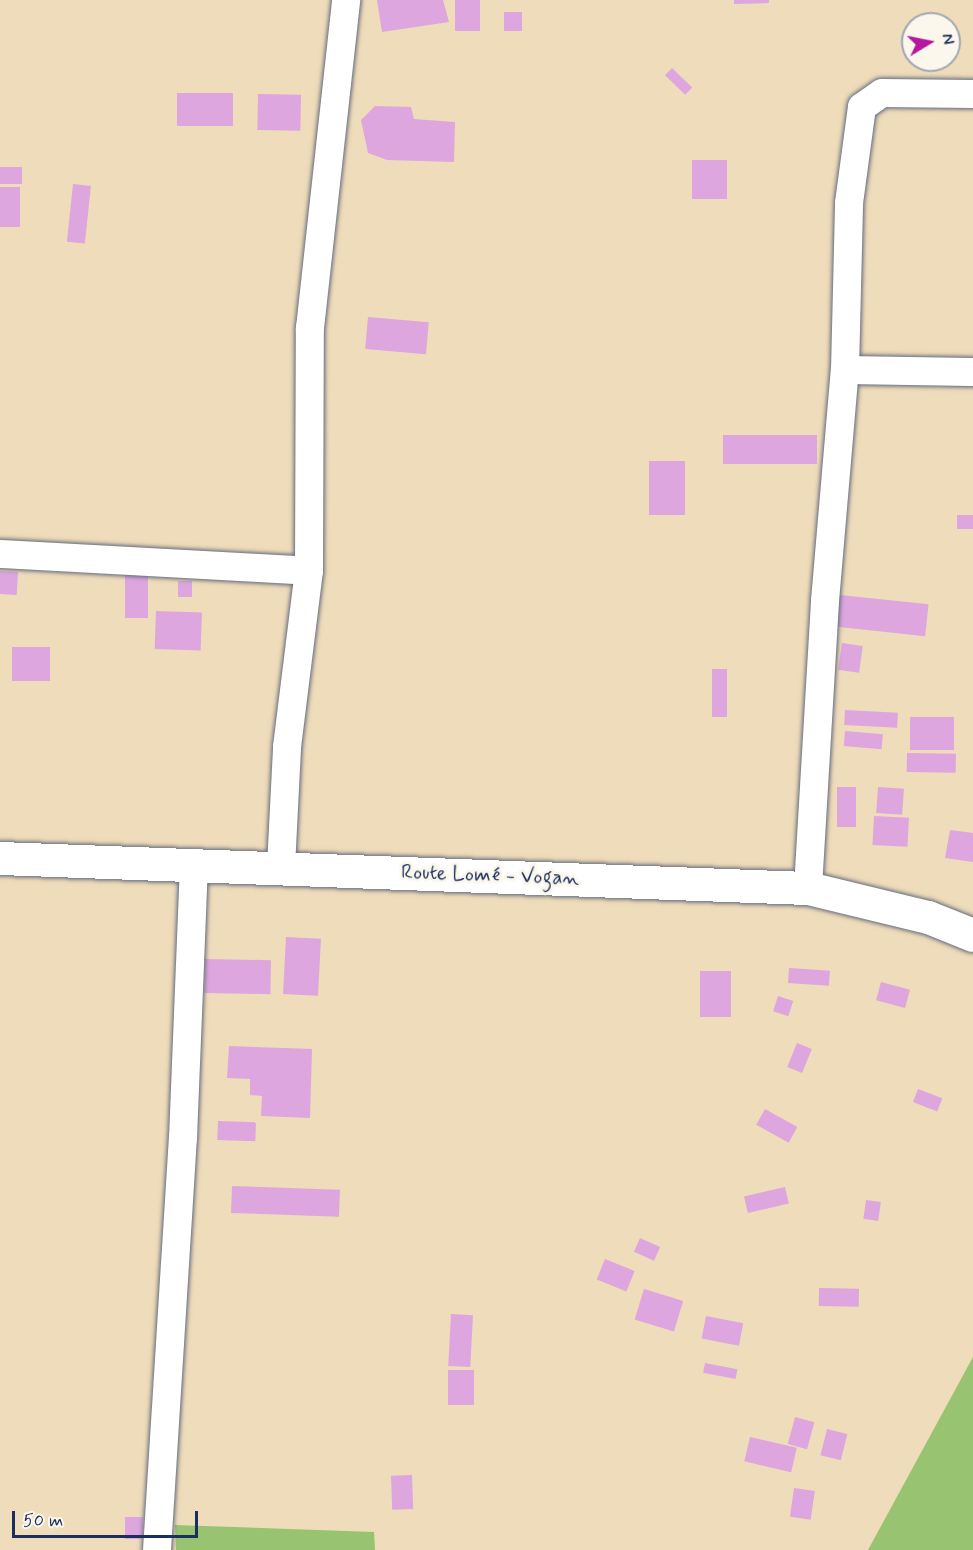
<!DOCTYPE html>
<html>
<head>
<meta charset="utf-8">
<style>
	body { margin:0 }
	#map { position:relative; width:973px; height:1550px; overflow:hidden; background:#efdcba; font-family:Mynerve,sans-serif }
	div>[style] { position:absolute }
	.green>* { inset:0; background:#98c472 }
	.building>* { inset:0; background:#dda6df; transform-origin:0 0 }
	.roads { filter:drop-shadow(0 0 2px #656c7e) drop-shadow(0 0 2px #656c7e) }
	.street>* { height:28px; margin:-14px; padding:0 14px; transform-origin:14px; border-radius:14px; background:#fff }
	.secondary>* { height:33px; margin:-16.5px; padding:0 16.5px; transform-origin:16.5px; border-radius:16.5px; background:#fff }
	span { translate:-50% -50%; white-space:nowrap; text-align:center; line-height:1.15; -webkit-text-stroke:6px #fbf7ec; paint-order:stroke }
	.street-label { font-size:21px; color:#1b2f5e }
	.north { position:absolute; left:901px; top:12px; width:60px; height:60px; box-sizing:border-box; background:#fbf7ec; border:2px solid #a1a7b3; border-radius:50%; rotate:80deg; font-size:16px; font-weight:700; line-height:24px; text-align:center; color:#1b2f5e }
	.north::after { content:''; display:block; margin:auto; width:21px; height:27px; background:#b5179e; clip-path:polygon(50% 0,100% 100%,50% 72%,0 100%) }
	.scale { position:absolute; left:12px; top:1511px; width:186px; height:27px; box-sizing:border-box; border:3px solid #1b2f5e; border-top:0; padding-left:8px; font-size:18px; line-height:21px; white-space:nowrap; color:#1b2f5e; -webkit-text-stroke:4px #fbf7ec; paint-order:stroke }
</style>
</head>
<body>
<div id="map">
	<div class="green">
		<i style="clip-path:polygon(973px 1357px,973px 1550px,868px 1550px)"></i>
		<i style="clip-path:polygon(175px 1525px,374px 1532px,375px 1550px,176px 1550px)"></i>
	</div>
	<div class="building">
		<i style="clip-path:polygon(377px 0,443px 0,449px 22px,382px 32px)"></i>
		<i style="left:455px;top:0;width:25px;height:31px"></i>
		<i style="clip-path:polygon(734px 0,769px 0,769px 3px,734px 4px)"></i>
		<i style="left:504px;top:12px;width:18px;height:19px"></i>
		<i style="left:672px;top:68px;width:28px;height:10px;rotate:44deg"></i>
		<i style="left:233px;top:93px;width:33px;height:56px;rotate:90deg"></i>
		<i style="left:258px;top:94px;width:43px;height:36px;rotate:1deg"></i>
		<i style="clip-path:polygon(375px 106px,411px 107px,414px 119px,455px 122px,454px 162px,387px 160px,368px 153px,361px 120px)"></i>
		<i style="left:692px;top:160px;width:35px;height:39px"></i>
		<i style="left:0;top:167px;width:22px;height:17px"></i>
		<i style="left:73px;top:184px;width:18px;height:58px;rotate:6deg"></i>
		<i style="left:0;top:187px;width:20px;height:40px"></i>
		<i style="left:368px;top:317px;width:61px;height:32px;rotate:5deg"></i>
		<i style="left:723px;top:435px;width:94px;height:29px"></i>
		<i style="left:649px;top:461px;width:36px;height:54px"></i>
		<i style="left:957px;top:515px;width:16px;height:14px"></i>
		<i style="left:0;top:571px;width:18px;height:23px;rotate:3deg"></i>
		<i style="left:125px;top:574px;width:23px;height:44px"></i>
		<i style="left:178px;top:581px;width:14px;height:16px"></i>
		<i style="left:840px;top:595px;width:89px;height:32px;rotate:6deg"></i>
		<i style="left:156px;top:611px;width:46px;height:38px;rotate:2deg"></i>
		<i style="left:842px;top:643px;width:21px;height:27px;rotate:8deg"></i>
		<i style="left:12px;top:647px;width:38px;height:34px"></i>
		<i style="left:712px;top:669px;width:15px;height:48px"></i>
		<i style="left:845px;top:710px;width:53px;height:15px;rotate:3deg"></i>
		<i style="left:910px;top:717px;width:44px;height:33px"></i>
		<i style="left:845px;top:731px;width:38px;height:15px;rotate:5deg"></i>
		<i style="left:907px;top:753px;width:49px;height:19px;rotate:1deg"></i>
		<i style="left:837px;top:787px;width:19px;height:40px"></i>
		<i style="left:878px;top:787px;width:26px;height:26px;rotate:4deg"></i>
		<i style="left:874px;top:816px;width:35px;height:29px;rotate:3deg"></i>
		<i style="clip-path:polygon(950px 830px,973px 833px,973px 862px,945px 858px)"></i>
		<i style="left:286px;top:937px;width:35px;height:57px;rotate:3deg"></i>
		<i style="left:205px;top:959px;width:66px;height:34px;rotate:1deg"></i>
		<i style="left:789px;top:968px;width:41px;height:15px;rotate:4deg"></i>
		<i style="left:700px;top:971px;width:31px;height:46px"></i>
		<i style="left:881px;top:982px;width:30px;height:19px;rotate:15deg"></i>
		<i style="left:778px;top:996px;width:16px;height:16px;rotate:18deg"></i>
		<i style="left:797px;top:1043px;width:16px;height:26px;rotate:22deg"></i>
		<i style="clip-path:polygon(229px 1046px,312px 1049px,310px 1118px,261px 1116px,262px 1096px,250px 1095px,250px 1079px,227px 1078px)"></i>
		<i style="left:918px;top:1089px;width:26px;height:14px;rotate:21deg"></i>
		<i style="left:765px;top:1109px;width:37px;height:18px;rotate:29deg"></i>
		<i style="left:218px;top:1121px;width:38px;height:19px;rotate:2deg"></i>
		<i style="left:232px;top:1186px;width:108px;height:27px;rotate:2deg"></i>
		<i style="left:785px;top:1187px;width:17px;height:42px;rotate:77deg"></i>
		<i style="left:866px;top:1200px;width:15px;height:19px;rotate:8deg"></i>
		<i style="left:640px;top:1238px;width:22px;height:15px;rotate:24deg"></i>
		<i style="left:605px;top:1259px;width:32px;height:22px;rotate:22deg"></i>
		<i style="left:819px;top:1288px;width:40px;height:18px;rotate:1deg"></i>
		<i style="left:644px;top:1289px;width:41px;height:32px;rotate:17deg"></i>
		<i style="left:451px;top:1314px;width:22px;height:52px;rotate:3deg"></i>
		<i style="left:706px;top:1316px;width:38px;height:23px;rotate:11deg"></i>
		<i style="left:705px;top:1363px;width:33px;height:10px;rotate:11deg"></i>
		<i style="left:448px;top:1370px;width:26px;height:35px"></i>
		<i style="left:795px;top:1417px;width:20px;height:28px;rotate:15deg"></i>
		<i style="left:827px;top:1429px;width:21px;height:27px;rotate:14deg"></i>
		<i style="left:750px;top:1437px;width:48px;height:25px;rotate:13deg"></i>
		<i style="left:412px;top:1475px;width:34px;height:21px;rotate:88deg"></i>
		<i style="left:794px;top:1488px;width:21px;height:29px;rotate:8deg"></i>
		<i style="left:125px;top:1517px;width:18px;height:22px"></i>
	</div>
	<div class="roads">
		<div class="street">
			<i style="left:845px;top:370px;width:128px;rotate:0.9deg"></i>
			<i style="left:0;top:554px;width:309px;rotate:3.1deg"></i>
			<i style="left:281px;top:867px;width:120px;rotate:-87.1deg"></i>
			<i style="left:287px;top:747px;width:177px;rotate:-82.9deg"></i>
			<i style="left:309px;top:571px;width:243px;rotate:-89.8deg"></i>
			<i style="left:310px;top:328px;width:330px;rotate:-83.7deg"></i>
			<i style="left:808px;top:888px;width:288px;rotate:-86.6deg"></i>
			<i style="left:825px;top:601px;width:232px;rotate:-85.1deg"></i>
			<i style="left:845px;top:370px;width:167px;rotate:-88.6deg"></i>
			<i style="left:849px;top:203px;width:97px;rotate:-82.3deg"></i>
			<i style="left:862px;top:107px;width:24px;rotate:-35deg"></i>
			<i style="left:882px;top:93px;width:91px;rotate:0.6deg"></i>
			<i style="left:157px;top:1550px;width:413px;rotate:-86.4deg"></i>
			<i style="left:183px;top:1138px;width:272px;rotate:-87.7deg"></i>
		</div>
		<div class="secondary">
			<i style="left:0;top:858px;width:809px;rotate:2.13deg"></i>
			<i style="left:808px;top:888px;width:123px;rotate:13.6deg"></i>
			<i style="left:928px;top:917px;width:48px;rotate:21.8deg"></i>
		</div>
	</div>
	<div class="street-label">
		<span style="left:490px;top:875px;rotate:2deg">Route Lomé - Vogan</span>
	</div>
	<div class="north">N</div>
	<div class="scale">50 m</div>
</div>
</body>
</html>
